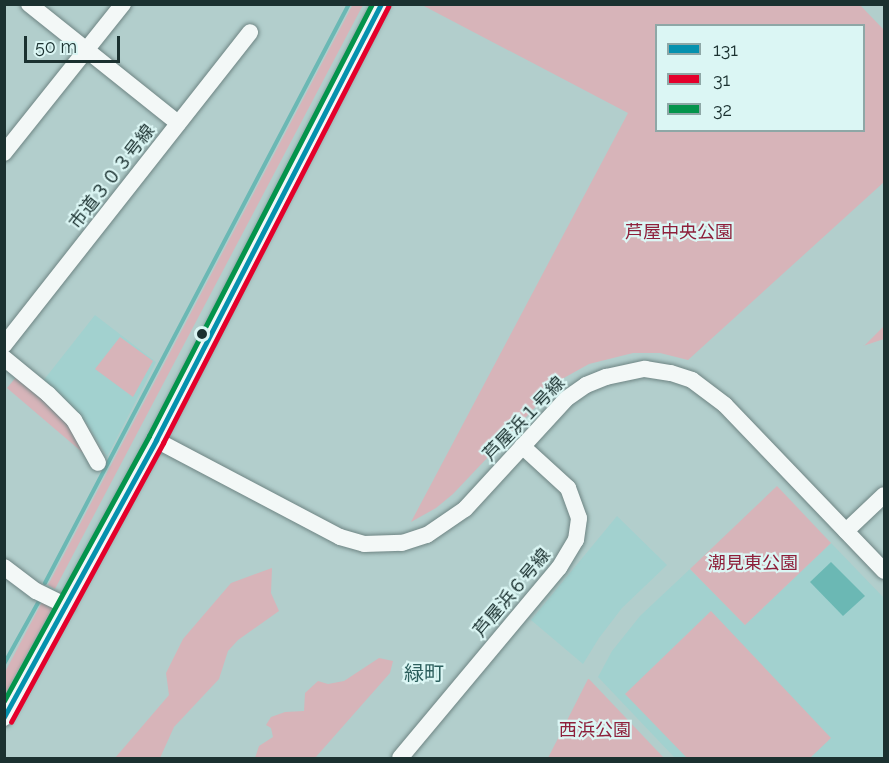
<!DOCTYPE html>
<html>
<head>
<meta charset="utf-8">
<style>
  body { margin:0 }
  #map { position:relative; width:889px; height:763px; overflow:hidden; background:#b2cecc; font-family:Raleway,"Noto Sans JP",sans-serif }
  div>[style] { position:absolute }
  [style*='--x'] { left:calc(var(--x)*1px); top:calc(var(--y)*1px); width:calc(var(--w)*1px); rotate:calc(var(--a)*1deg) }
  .built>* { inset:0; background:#a2d1cf }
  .green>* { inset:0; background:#d7b4b9 }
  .water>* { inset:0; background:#6bb8b4 }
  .stream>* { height:4px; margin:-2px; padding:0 2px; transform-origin:2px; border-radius:2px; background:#6bb8b4 }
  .roads { filter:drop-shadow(0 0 2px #6e8483) drop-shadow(0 0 2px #6e8483) }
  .minor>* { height:16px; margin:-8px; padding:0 8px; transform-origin:8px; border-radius:8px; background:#f3f8f7 }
  .bus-1>* { height:4.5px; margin:-2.25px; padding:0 2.25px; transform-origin:2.25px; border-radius:2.25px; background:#0591ae }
  .bus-2>* { height:4.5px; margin:-2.25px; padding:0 2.25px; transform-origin:2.25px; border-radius:2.25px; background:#e4002b }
  .bus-3>* { height:4.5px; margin:-2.25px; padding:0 2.25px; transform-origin:2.25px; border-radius:2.25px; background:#04944c }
  .dots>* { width:16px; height:16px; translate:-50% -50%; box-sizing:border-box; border:3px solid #dbf6f4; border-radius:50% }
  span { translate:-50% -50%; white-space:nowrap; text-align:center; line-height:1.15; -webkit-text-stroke:4.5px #dbf6f4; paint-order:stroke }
  .street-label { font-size:18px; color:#1b3130 }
  .park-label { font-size:18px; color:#8e203b }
  .neighbourhood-label { font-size:20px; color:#2c5f5d }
  .frame { position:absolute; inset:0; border:6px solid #1b3130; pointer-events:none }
  .legend { position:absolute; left:655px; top:24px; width:210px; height:108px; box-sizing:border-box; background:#dbf6f4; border:2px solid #8ea7a6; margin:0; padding:8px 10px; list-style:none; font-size:18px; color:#1b3130 }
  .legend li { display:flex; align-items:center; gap:12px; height:30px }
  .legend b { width:30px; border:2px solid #8ea7a6 }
  .scale { position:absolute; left:24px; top:36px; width:96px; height:27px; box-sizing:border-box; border:3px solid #1b3130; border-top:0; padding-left:8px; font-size:18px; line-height:21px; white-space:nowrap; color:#1b3130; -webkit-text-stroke:4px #dbf6f4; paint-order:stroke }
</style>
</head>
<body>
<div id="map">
  <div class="built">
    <i style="clip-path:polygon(95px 315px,156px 362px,107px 457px,86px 422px,43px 381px)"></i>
    <i style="clip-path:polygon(617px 516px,667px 565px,622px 608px,599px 638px,583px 664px,531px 620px)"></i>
    <i style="clip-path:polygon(831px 543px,884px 598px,884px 758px,675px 758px,598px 677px,612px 651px,640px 616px,690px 569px,745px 625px)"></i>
  </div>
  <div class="green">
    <i style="clip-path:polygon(353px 4px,363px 5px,55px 589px,48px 585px)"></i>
    <i style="clip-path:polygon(evenodd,422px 5px,860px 5px,884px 30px,884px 182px,688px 360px,660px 353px,633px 353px,589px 364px,562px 379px,453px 494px,436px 508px,411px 522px,628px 113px,422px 5px,656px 26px,864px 26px,864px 130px,656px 130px,656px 26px)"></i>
    <i style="clip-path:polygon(884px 326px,884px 339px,863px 346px,864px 346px)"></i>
    <i style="clip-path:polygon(120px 337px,153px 361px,133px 397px,95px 369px)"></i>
    <i style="clip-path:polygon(17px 376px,59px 411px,89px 458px,7px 388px)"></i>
    <i style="clip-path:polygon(777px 486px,831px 543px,745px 625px,690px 569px)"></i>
    <i style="clip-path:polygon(272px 568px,271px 593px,279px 611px,238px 640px,228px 651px,219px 679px,174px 727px,160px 758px,115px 758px,169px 695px,166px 673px,183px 639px,231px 583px)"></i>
    <i style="clip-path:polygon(42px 602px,52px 608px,5px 694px,5px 672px)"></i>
    <i style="clip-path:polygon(711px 611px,831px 738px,810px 758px,687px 758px,625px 694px)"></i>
    <i style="clip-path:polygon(379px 658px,393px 661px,390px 673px,315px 758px,255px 758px,259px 746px,273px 737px,271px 728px,266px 725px,271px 717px,285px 712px,304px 711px,305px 693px,318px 681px,328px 684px,344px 681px)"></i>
    <i style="clip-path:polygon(588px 679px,589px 679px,664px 758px,548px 758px)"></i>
  </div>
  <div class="water">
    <i style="clip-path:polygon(831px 562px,865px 596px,843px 616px,810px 582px)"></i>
  </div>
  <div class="stream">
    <i style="--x:45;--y:583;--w:654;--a:-62.3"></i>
    <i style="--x:4;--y:664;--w:72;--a:-60.9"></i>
  </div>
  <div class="roads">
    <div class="minor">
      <i style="--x:29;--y:4;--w:191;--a:38.6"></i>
      <i style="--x:4;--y:153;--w:191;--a:-51.4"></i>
      <i style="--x:4;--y:345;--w:398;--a:-51.8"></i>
      <i style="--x:4;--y:358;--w:57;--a:39.3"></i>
      <i style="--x:48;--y:394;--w:37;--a:45"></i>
      <i style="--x:74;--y:420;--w:49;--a:60.8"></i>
      <i style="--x:156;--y:440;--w:208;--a:27.8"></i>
      <i style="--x:340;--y:537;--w:25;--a:16"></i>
      <i style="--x:364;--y:544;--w:38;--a:-2"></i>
      <i style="--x:402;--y:543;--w:26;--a:-18"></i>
      <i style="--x:427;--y:535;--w:46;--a:-34.4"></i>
      <i style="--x:465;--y:509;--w:149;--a:-47.4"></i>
      <i style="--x:566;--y:399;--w:24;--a:-35"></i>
      <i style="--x:586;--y:385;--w:22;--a:-22"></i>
      <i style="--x:606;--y:377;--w:40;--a:-12"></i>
      <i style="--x:645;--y:369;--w:26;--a:9"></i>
      <i style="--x:671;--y:373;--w:22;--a:18"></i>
      <i style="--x:692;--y:380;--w:41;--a:37.1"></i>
      <i style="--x:725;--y:405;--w:230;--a:46.2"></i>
      <i style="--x:846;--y:531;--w:52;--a:-43.5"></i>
      <i style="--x:4;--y:567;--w:40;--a:37"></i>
      <i style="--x:36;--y:591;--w:34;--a:26"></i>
      <i style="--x:4;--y:718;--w:317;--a:-61.3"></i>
      <i style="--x:156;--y:440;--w:491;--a:-62.7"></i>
      <i style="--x:400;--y:758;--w:248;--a:-50.1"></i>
      <i style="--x:559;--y:568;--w:33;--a:-59"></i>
      <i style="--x:576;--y:540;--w:22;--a:-82"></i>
      <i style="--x:579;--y:518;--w:32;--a:-110"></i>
      <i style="--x:568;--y:488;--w:62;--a:-137.6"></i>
    </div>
  </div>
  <div class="bus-1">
    <i style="--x:4;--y:717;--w:316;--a:-61.2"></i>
    <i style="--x:156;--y:440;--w:491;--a:-62.7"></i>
  </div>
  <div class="bus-2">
    <i style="--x:11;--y:722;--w:318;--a:-61.4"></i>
    <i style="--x:163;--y:443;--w:491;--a:-62.7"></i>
  </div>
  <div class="bus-3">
    <i style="--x:4;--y:701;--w:302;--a:-61.3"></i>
    <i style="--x:149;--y:436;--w:486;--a:-62.7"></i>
  </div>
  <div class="dots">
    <i style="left:202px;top:334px;background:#1b3130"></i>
  </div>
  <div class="street-label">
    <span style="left:112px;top:177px;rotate:-52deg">市道３０３号線</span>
    <span style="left:524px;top:419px;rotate:-46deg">芦屋浜１号線</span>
    <span style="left:512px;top:593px;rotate:-50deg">芦屋浜６号線</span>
  </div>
  <div class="park-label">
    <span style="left:679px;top:232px">芦屋中央公園</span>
    <span style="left:753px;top:563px">潮見東公園</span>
    <span style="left:595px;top:730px">西浜公園</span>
  </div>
  <div class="neighbourhood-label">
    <span style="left:424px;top:673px">緑町</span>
  </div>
  <div class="frame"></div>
  <ul class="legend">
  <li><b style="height:8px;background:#0591ae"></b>131</li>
  <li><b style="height:8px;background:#e4002b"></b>31</li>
  <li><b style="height:8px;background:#04944c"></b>32</li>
  </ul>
  <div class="scale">50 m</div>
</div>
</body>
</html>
